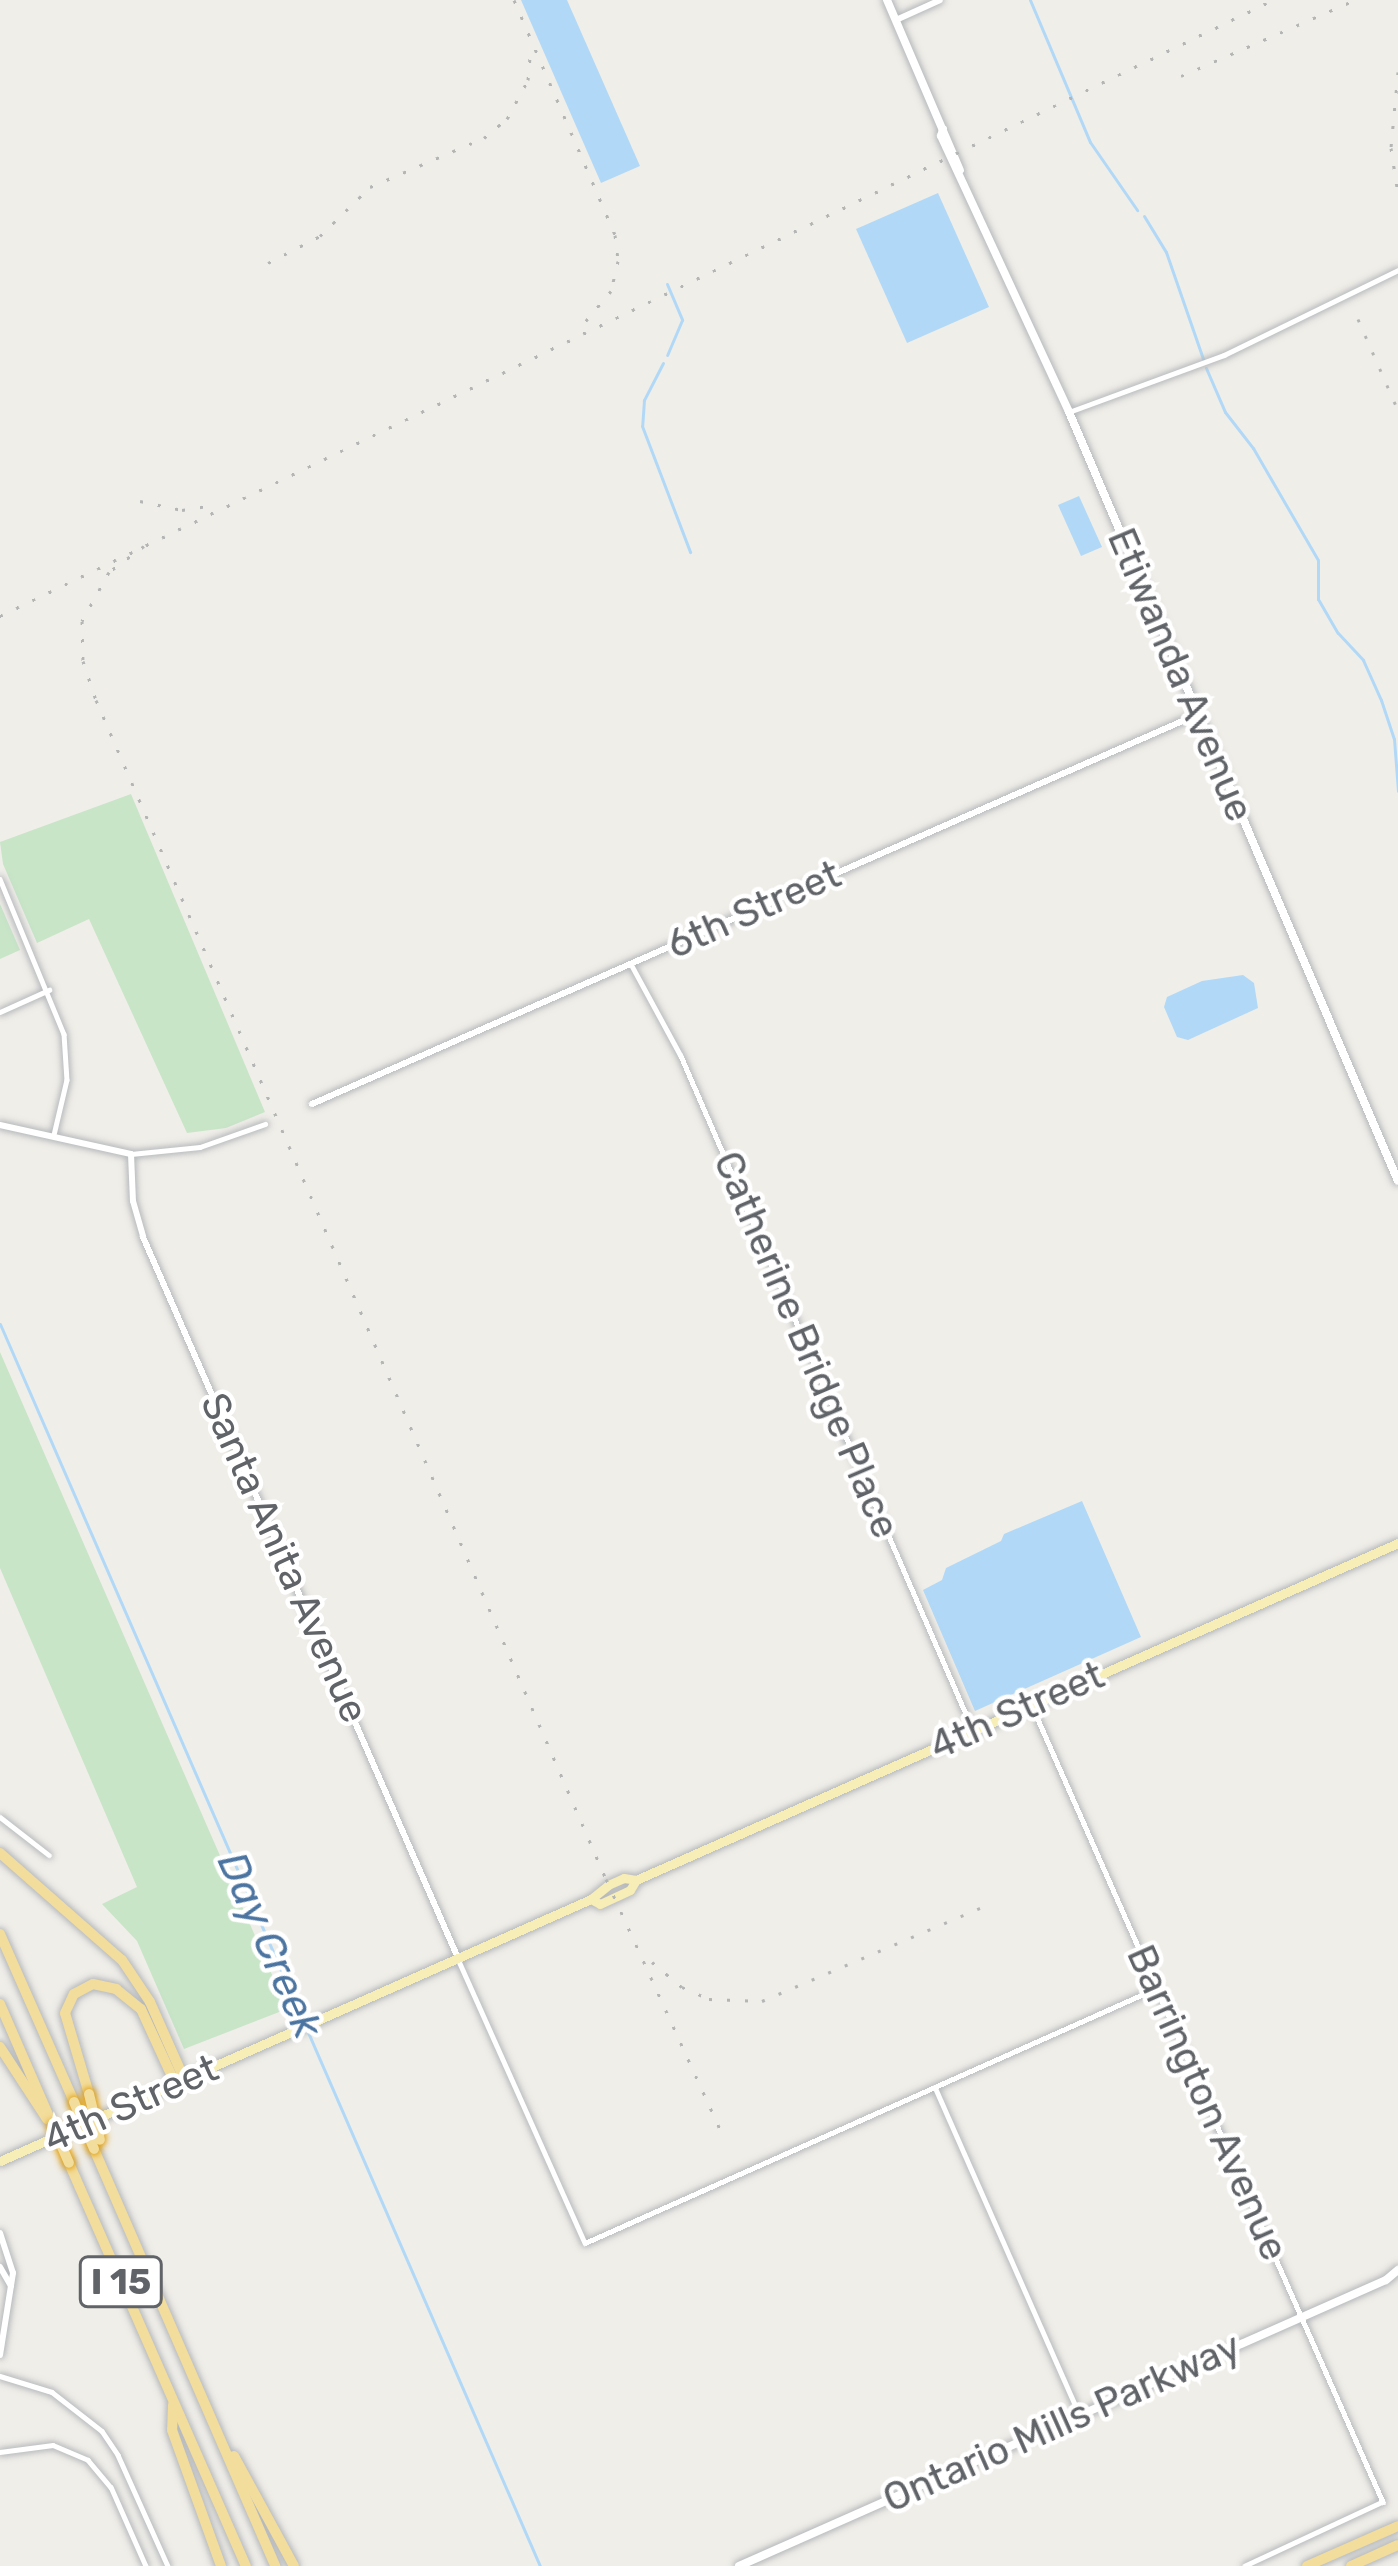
<!DOCTYPE html>
<html>
<head>
<meta charset="utf-8">
<style>
  body { margin:0 }
  #map { position:relative; width:1398px; height:2566px; overflow:hidden; background:#f0eee9; font-family:Rubik,sans-serif }
  div>[style] { position:absolute }
  [style*='--x'] { left:calc(var(--x)*1px); top:calc(var(--y)*1px); width:calc(var(--w)*1px); rotate:calc(var(--a)*1deg) }
  .green>* { inset:0; background:#c8e5c8 }
  .water>* { inset:0; background:#b1d9f7 }
  .stream>* { height:3px; margin:-1.5px; padding:0 1.5px; transform-origin:1.5px; border-radius:1.5px; background:#b1d9f7 }
  .roads { filter:drop-shadow(0 0 3px #b5b8bb) drop-shadow(0 0 3px #b5b8bb) }
  .minor>* { height:4.5px; margin:-2.25px; padding:0 2.25px; transform-origin:2.25px; border-radius:2.25px; background:#fff }
  .tertiary>* { height:6px; margin:-3px; padding:0 3px; transform-origin:3px; border-radius:3px; background:#fff }
  .secondary>* { height:8px; margin:-4px; padding:0 4px; transform-origin:4px; border-radius:4px; background:#fff }
  .primary>* { height:9px; margin:-4.5px; padding:0 4.5px; transform-origin:4.5px; border-radius:4.5px; background:#f7edb6 }
  .motorway>* { height:10px; margin:-5px; padding:0 5px; transform-origin:5px; border-radius:5px; background:#f3dd9c }
  .rail>* { height:3px; margin-top:-1.5px; transform-origin:0; background:repeating-linear-gradient(90deg,#b4b5b5 0 3px,transparent 0 18px) }
  .bridges { filter:drop-shadow(0 0 3px #e1a217) drop-shadow(0 0 3px #e1a217) }
  .motorway-bridge>* { height:10px; margin:-5px; padding:0 5px; transform-origin:5px; border-radius:5px; background:#f3dd9c }
  span { translate:-50% -50%; white-space:nowrap; text-align:center; line-height:1.15; -webkit-text-stroke:9px #fff; paint-order:stroke }
  .shield-label span { padding:3px 9px; background:#fff; border:3px solid; border-radius:9px; -webkit-text-stroke-width:0 }
  .shield-label { font-size:36px; color:#606367; font-weight:700 }
  .street-label { font-size:39px; color:#606367 }
  .water-label { font-size:42px; color:#4b74a0; font-style:italic }
</style>
</head>
<body>
<div id="map">
  <div class="green">
    <i style="clip-path:polygon(131px 794px,265px 1112px,226px 1128px,187px 1133px,89px 919px,37px 943px,3px 864px,0 842px)"></i>
    <i style="clip-path:polygon(0 904px,20px 950px,0 959px)"></i>
    <i style="clip-path:polygon(0 1352px,287px 2009px,184px 2049px,137px 1941px,102px 1904px,137px 1887px,0 1568px)"></i>
  </div>
  <div class="water">
    <i style="clip-path:polygon(521px 0,567px 0,640px 166px,601px 183px)"></i>
    <i style="clip-path:polygon(938px 193px,989px 307px,907px 343px,856px 229px)"></i>
    <i style="clip-path:polygon(1079px 496px,1102px 547px,1081px 556px,1058px 505px)"></i>
    <i style="clip-path:polygon(1243px 975px,1254px 983px,1258px 1008px,1188px 1040px,1177px 1037px,1164px 1007px,1167px 997px,1202px 981px)"></i>
    <i style="clip-path:polygon(1082px 1501px,1141px 1637px,975px 1711px,923px 1590px,942px 1580px,946px 1568px,1001px 1541px,1004px 1534px)"></i>
  </div>
  <div class="stream">
    <i style="--x:1030;--y:0;--w:154;--a:67.1"></i>
    <i style="--x:1090;--y:142;--w:83;--a:55.3"></i>
    <i style="--x:1144;--y:216;--w:42;--a:58.6"></i>
    <i style="--x:1166;--y:252;--w:113;--a:70.9"></i>
    <i style="--x:667;--y:284;--w:39;--a:67"></i>
    <i style="--x:682;--y:320;--w:38;--a:113"></i>
    <i style="--x:663;--y:363;--w:42;--a:117.2"></i>
    <i style="--x:644;--y:400;--w:26;--a:94"></i>
    <i style="--x:642;--y:426;--w:135;--a:69.1"></i>
    <i style="--x:1206;--y:368;--w:48;--a:66.6"></i>
    <i style="--x:1225;--y:412;--w:46;--a:52.1"></i>
    <i style="--x:1253;--y:448;--w:129;--a:59.9"></i>
    <i style="--x:1318;--y:560;--w:39;--a:90"></i>
    <i style="--x:1318;--y:599;--w:39;--a:60"></i>
    <i style="--x:1338;--y:633;--w:37;--a:47"></i>
    <i style="--x:1363;--y:660;--w:44;--a:65.8"></i>
    <i style="--x:1381;--y:700;--w:41;--a:71.6"></i>
    <i style="--x:1394;--y:739;--w:52;--a:85.6"></i>
    <i style="--x:0;--y:1324;--w:760;--a:66.5"></i>
    <i style="--x:307;--y:2030;--w:584;--a:66.51"></i>
  </div>
  <div class="roads">
    <div class="minor">
      <i style="--x:1069;--y:412;--w:165;--a:-20.2"></i>
      <i style="--x:1224;--y:355;--w:194;--a:-26"></i>
      <i style="--x:0;--y:879;--w:168;--a:67.6"></i>
      <i style="--x:64;--y:1034;--w:46;--a:86.3"></i>
      <i style="--x:67;--y:1080;--w:57;--a:103.3"></i>
      <i style="--x:631;--y:964;--w:105;--a:61.5"></i>
      <i style="--x:681;--y:1056;--w:735;--a:66.58"></i>
      <i style="--x:0;--y:1012;--w:54;--a:-24.2"></i>
      <i style="--x:131;--y:1154;--w:69;--a:-5.8"></i>
      <i style="--x:200;--y:1147;--w:69;--a:-19.5"></i>
      <i style="--x:1033;--y:1708;--w:868;--a:66.21"></i>
      <i style="--x:1383;--y:2502;--w:152;--a:155.1"></i>
      <i style="--x:0;--y:1817;--w:62;--a:37.8"></i>
      <i style="--x:458;--y:1959;--w:311;--a:65.9"></i>
      <i style="--x:585;--y:2243;--w:626;--a:-24.03"></i>
      <i style="--x:935;--y:2087;--w:359;--a:66.2"></i>
      <i style="--x:0;--y:2376;--w:54;--a:17.1"></i>
      <i style="--x:52;--y:2392;--w:63;--a:38"></i>
      <i style="--x:102;--y:2431;--w:29;--a:56"></i>
      <i style="--x:118;--y:2455;--w:122;--a:65.8"></i>
      <i style="--x:0;--y:2452;--w:53;--a:-7.5"></i>
      <i style="--x:53;--y:2445;--w:38;--a:23"></i>
      <i style="--x:88;--y:2460;--w:35;--a:50"></i>
      <i style="--x:111;--y:2487;--w:86;--a:66.1"></i>
    </div>
    <div class="tertiary">
      <i style="--x:896;--y:20;--w:48;--a:-24.4"></i>
      <i style="--x:312;--y:1104;--w:966;--a:-23.75"></i>
      <i style="--x:0;--y:1125;--w:134;--a:12.5"></i>
      <i style="--x:131;--y:1154;--w:47;--a:87.6"></i>
      <i style="--x:133;--y:1201;--w:37;--a:74"></i>
      <i style="--x:143;--y:1237;--w:787;--a:66.4"></i>
      <i style="--x:0;--y:2233;--w:42;--a:72"></i>
      <i style="--x:13;--y:2273;--w:83;--a:99"></i>
      <i style="--x:0;--y:2267;--w:22;--a:60"></i>
    </div>
    <div class="secondary">
      <i style="--x:887;--y:0;--w:185;--a:66.8"></i>
      <i style="--x:943;--y:129;--w:7;--a:106"></i>
      <i style="--x:941;--y:136;--w:304;--a:65.1"></i>
      <i style="--x:1069;--y:412;--w:836;--a:66.84"></i>
      <i style="--x:739;--y:2566;--w:707;--a:-23.85"></i>
      <i style="--x:1386;--y:2280;--w:16;--a:-40"></i>
    </div>
    <div class="primary">
      <i style="--x:591;--y:1899;--w:10;--a:29"></i>
      <i style="--x:600;--y:1904;--w:33;--a:-25"></i>
      <i style="--x:630;--y:1890;--w:12;--a:-59"></i>
      <i style="--x:636;--y:1880;--w:833;--a:-23.86"></i>
      <i style="--x:0;--y:2161;--w:646;--a:-23.91"></i>
      <i style="--x:591;--y:1899;--w:22;--a:-39"></i>
      <i style="--x:608;--y:1885;--w:17;--a:-24"></i>
      <i style="--x:624;--y:1878;--w:12;--a:9"></i>
    </div>
    <div class="motorway">
      <i style="--x:0;--y:1853;--w:162;--a:41.3"></i>
      <i style="--x:122;--y:1960;--w:50;--a:56.3"></i>
      <i style="--x:150;--y:2002;--w:86;--a:66.1"></i>
      <i style="--x:0;--y:1934;--w:184;--a:66.2"></i>
      <i style="--x:0;--y:2004;--w:133;--a:66.5"></i>
      <i style="--x:0;--y:2047;--w:86;--a:56.9"></i>
      <i style="--x:89;--y:2094;--w:84;--a:-106.5"></i>
      <i style="--x:65;--y:2013;--w:21;--a:-65"></i>
      <i style="--x:74;--y:1994;--w:21;--a:-28"></i>
      <i style="--x:93;--y:1984;--w:24;--a:12"></i>
      <i style="--x:116;--y:1989;--w:32;--a:39"></i>
      <i style="--x:141;--y:2009;--w:84;--a:65.3"></i>
      <i style="--x:94;--y:2149;--w:455;--a:66.5"></i>
      <i style="--x:69;--y:2163;--w:440;--a:66.3"></i>
      <i style="--x:173;--y:2405;--w:25;--a:92"></i>
      <i style="--x:172;--y:2430;--w:145;--a:70.2"></i>
      <i style="--x:234;--y:2456;--w:125;--a:61.4"></i>
      <i style="--x:1307;--y:2566;--w:99;--a:-23.7"></i>
      <i style="--x:1351;--y:2566;--w:51;--a:-24.1"></i>
    </div>
  </div>
  <div class="rail">
    <i style="--x:514;--y:0;--w:256;--a:66.7"></i>
    <i style="--x:615;--y:235;--w:26;--a:83"></i>
    <i style="--x:618;--y:261;--w:31;--a:103"></i>
    <i style="--x:611;--y:291;--w:50;--a:130.1"></i>
    <i style="--x:1398;--y:72;--w:76;--a:95.3"></i>
    <i style="--x:1391;--y:148;--w:47;--a:81.3"></i>
    <i style="--x:1181;--y:76;--w:190;--a:-23.6"></i>
    <i style="--x:268;--y:263;--w:59;--a:-27.4"></i>
    <i style="--x:320;--y:236;--w:70;--a:-44.4"></i>
    <i style="--x:370;--y:187;--w:124;--a:-23.3"></i>
    <i style="--x:484;--y:138;--w:30;--a:-40"></i>
    <i style="--x:507;--y:119;--w:44;--a:-61.7"></i>
    <i style="--x:528;--y:80;--w:32;--a:-85"></i>
    <i style="--x:1358;--y:319;--w:99;--a:66.3"></i>
    <i style="--x:140;--y:501;--w:43;--a:12.1"></i>
    <i style="--x:182;--y:510;--w:26;--a:-9"></i>
    <i style="--x:144;--y:546;--w:44;--a:143.4"></i>
    <i style="--x:109;--y:572;--w:56;--a:118.9"></i>
    <i style="--x:82;--y:621;--w:40;--a:88.6"></i>
    <i style="--x:83;--y:661;--w:41;--a:71.6"></i>
    <i style="--x:96;--y:700;--w:1285;--a:66.61"></i>
    <i style="--x:606;--y:1879;--w:279;--a:65.5"></i>
    <i style="--x:0;--y:616;--w:1414;--a:-25.82"></i>
    <i style="--x:652;--y:1962;--w:39;--a:40"></i>
    <i style="--x:682;--y:1987;--w:30;--a:24"></i>
    <i style="--x:709;--y:1999;--w:53;--a:2.2"></i>
    <i style="--x:762;--y:2001;--w:250;--a:-23.1"></i>
  </div>
  <div class="bridges">
    <div class="motorway-bridge">
      <i style="--x:89;--y:2094;--w:47;--a:76.6"></i>
      <i style="--x:74;--y:2102;--w:51;--a:66.9"></i>
      <i style="--x:53;--y:2126;--w:40;--a:66.6"></i>
    </div>
  </div>
  <div class="shield-label">
    <span style="left:121px;top:2282px">I 15</span>
  </div>
  <div class="street-label">
    <span style="left:1180px;top:675px;rotate:67deg">Etiwanda Avenue</span>
    <span style="left:754px;top:910px;rotate:-24deg">6th Street</span>
    <span style="left:806px;top:1345px;rotate:67deg">Catherine Bridge Place</span>
    <span style="left:284px;top:1558px;rotate:66deg">Santa Anita Avenue</span>
    <span style="left:1017px;top:1711px;rotate:-24deg">4th Street</span>
    <span style="left:1207px;top:2103px;rotate:66deg">Barrington Avenue</span>
    <span style="left:131px;top:2104px;rotate:-24deg">4th Street</span>
    <span style="left:1062px;top:2423px;rotate:-24deg">Ontario Mills Parkway</span>
  </div>
  <div class="water-label">
    <span style="left:270px;top:1945px;rotate:66deg">Day Creek</span>
  </div>
</div>
</body>
</html>
